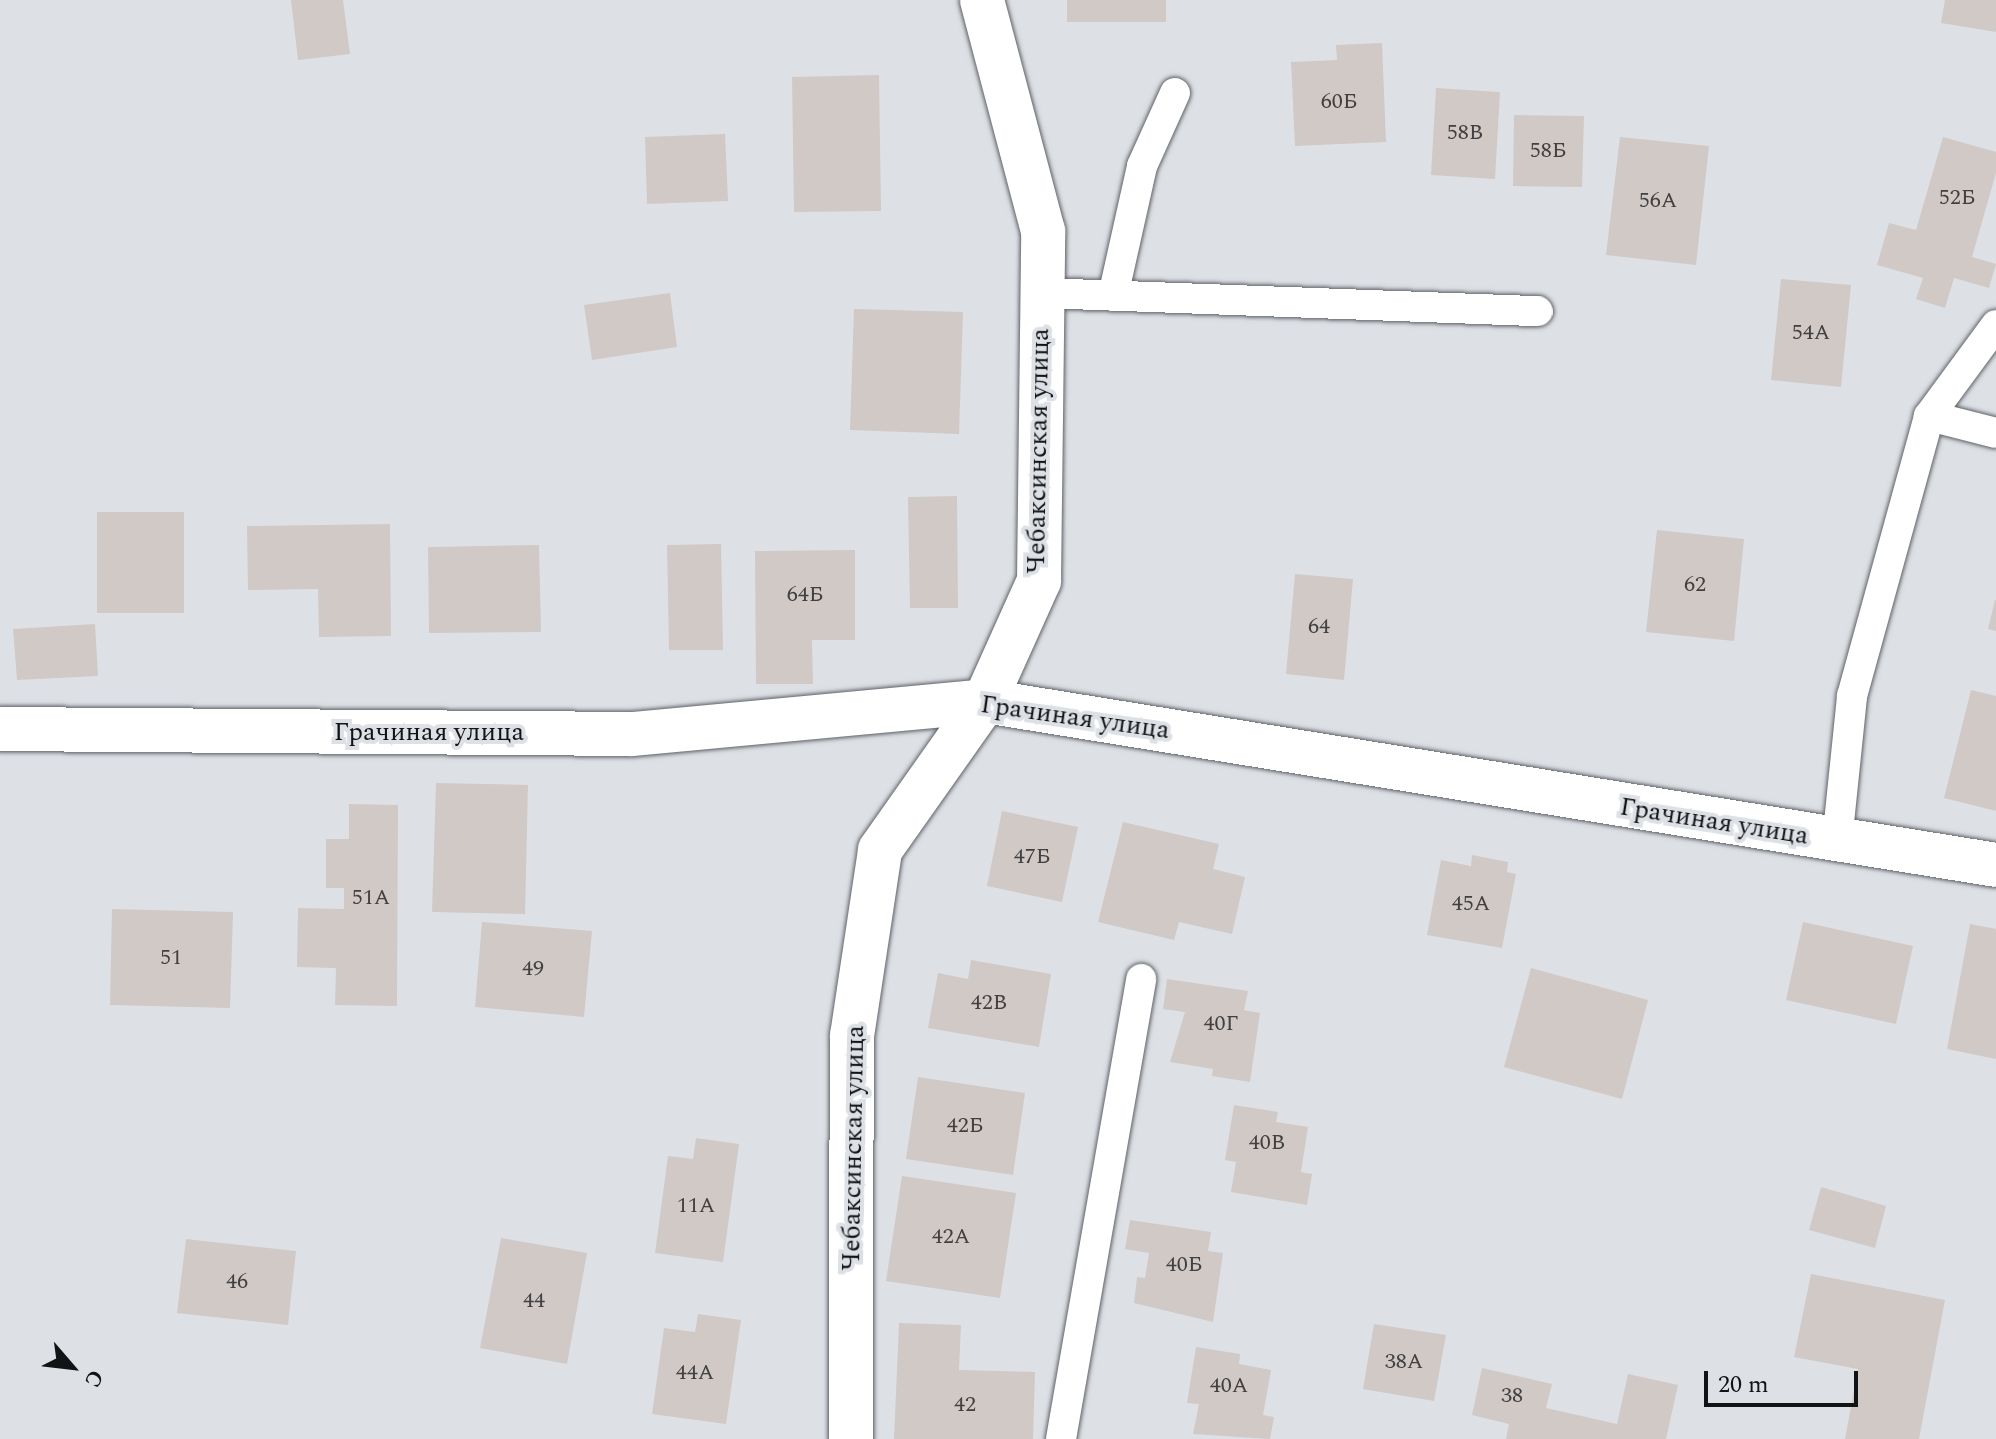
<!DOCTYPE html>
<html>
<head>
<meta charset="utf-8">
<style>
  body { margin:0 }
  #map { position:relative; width:1996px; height:1439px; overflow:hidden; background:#dde1e6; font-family:Spectral,serif }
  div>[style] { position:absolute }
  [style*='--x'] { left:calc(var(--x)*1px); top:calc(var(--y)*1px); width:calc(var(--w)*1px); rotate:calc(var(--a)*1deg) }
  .building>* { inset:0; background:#d0c9c6 }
  .roads { filter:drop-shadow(0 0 2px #5f6267) drop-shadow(0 0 2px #5f6267) }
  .lane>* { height:30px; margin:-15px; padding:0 15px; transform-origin:15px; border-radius:15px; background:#fff }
  .street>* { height:44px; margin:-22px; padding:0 22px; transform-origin:22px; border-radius:22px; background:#fff }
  span { translate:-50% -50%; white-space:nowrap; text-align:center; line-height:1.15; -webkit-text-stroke:8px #dde1e6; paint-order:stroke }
  .number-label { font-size:22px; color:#424041 }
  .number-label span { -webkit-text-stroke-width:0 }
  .street-label { font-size:26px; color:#121315 }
  .north { position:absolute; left:32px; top:1327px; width:80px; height:80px; -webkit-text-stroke:6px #dde1e6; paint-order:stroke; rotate:118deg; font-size:22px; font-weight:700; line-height:32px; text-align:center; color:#121315 }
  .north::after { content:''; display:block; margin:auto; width:28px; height:36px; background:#121315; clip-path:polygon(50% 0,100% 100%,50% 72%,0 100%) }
  .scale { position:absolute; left:1704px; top:1371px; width:154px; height:36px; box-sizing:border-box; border:4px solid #121315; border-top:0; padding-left:10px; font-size:24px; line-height:28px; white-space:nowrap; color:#121315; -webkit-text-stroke:6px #dde1e6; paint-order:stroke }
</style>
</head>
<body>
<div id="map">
  <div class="building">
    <i style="clip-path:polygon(291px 0,343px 0,350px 54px,298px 60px)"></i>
    <i style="clip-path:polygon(1067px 0,1166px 0,1166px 22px,1067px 22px)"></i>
    <i style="clip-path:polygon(1945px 0,1996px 0,1996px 32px,1941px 23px)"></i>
    <i style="clip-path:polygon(1382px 43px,1386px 142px,1295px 146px,1291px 62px,1337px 60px,1336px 45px)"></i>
    <i style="clip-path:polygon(879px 75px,881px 211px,794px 212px,792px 77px)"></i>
    <i style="clip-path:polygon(1436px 88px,1500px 92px,1495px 179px,1431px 175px)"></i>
    <i style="clip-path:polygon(1514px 115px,1584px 116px,1582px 187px,1513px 186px)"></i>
    <i style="clip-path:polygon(725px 134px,728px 201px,647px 204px,645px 137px)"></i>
    <i style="clip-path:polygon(1620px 137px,1709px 146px,1696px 265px,1606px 255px)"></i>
    <i style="clip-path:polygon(1943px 137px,1996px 152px,1996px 173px,1972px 257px,1996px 264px,1989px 288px,1954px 278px,1945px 308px,1916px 299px,1923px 278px,1877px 265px,1889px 223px,1916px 230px)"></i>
    <i style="clip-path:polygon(1781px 279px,1851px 285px,1841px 387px,1771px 380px)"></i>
    <i style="clip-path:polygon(670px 293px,677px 347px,592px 360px,584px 305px)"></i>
    <i style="clip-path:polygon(854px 309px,963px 312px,959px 434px,850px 430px)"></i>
    <i style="clip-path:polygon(957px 496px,958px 608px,910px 608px,908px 497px)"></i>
    <i style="clip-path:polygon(97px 512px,184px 512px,184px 613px,97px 613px)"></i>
    <i style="clip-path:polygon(390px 524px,391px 636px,319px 637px,318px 589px,248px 590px,247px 526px)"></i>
    <i style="clip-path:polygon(1657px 530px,1744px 539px,1734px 641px,1646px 632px)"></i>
    <i style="clip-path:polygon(721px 544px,723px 650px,669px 650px,667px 545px)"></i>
    <i style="clip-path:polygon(539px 545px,541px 632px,429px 633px,428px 547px)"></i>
    <i style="clip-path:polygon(855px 550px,855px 640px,812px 640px,813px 684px,756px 684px,755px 551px)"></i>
    <i style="clip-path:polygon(1295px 574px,1353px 579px,1344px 680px,1286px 674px)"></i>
    <i style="clip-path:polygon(1995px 600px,1996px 600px,1996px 631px,1988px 629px)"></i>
    <i style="clip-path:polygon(95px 624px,98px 676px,17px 680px,13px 629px)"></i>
    <i style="clip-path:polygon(1971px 690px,1996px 696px,1996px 811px,1944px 798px)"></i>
    <i style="clip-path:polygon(436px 783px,528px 785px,525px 914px,432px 912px)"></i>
    <i style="clip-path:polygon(349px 804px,398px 805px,397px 1006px,335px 1005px,336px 968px,297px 967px,298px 908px,344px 909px,344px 888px,326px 888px,326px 839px,349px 839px)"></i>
    <i style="clip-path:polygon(1002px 811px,1078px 827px,1062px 902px,987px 886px)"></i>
    <i style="clip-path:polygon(1123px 822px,1219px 844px,1213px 869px,1245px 877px,1232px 934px,1179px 922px,1174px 940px,1098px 922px)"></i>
    <i style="clip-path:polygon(1472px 855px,1508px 862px,1507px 872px,1516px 874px,1502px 948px,1427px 935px,1441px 860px,1471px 866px)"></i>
    <i style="clip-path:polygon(112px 909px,233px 912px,230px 1008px,110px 1005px)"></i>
    <i style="clip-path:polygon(482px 922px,592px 931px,584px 1017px,475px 1007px)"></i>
    <i style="clip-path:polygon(1803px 922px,1913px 946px,1896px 1024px,1786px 1000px)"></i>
    <i style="clip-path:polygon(1970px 924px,1996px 929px,1996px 1059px,1947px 1049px)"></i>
    <i style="clip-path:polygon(971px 960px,1051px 974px,1039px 1047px,928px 1028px,938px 973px,968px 979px)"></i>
    <i style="clip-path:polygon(1531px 968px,1648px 1000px,1622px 1099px,1504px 1067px)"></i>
    <i style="clip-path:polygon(1167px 979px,1248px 991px,1244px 1010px,1260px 1013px,1250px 1082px,1212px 1076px,1213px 1069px,1170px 1062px,1185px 1012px,1163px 1009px)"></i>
    <i style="clip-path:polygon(918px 1077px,1025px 1093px,1013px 1175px,906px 1159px)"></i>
    <i style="clip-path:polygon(1234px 1105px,1278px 1112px,1276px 1122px,1308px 1127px,1301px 1172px,1312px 1174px,1307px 1205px,1231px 1192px,1236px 1162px,1225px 1160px)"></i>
    <i style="clip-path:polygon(696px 1138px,739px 1144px,723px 1262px,655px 1253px,668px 1156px,693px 1159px)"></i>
    <i style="clip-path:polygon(902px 1176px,1016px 1193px,1000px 1298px,886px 1281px)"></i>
    <i style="clip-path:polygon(1821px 1187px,1886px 1206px,1875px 1248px,1809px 1230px)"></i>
    <i style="clip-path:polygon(1130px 1220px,1211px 1232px,1208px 1251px,1223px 1253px,1213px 1322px,1134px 1303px,1137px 1277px,1145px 1278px,1149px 1253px,1125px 1249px)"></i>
    <i style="clip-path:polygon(501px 1238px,587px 1253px,567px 1364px,480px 1348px)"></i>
    <i style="clip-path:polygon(186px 1239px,296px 1251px,288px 1325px,177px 1313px)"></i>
    <i style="clip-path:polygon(1811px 1274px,1945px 1300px,1919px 1439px,1845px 1439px,1858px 1369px,1794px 1357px)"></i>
    <i style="clip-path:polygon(698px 1314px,741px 1320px,726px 1424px,652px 1414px,664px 1328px,695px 1332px)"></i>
    <i style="clip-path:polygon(899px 1323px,961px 1325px,959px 1370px,1035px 1372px,1033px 1439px,894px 1439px)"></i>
    <i style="clip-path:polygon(1374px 1324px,1446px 1335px,1434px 1401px,1363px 1389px)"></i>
    <i style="clip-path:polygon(1196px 1347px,1240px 1354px,1239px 1364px,1271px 1370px,1263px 1415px,1274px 1417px,1270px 1439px,1193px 1434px,1199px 1404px,1187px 1403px)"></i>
    <i style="clip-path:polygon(1482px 1368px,1552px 1384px,1546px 1408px,1617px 1424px,1628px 1374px,1678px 1385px,1666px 1439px,1506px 1439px,1509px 1424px,1472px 1415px)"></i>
  </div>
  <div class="roads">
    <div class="lane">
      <i style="--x:1042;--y:293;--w:496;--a:2.1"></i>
      <i style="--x:1113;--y:296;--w:133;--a:-77.4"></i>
      <i style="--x:1142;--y:166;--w:80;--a:-65.7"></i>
      <i style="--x:1929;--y:416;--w:69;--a:14.2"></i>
      <i style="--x:1837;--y:842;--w:147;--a:-84.1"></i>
      <i style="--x:1852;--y:696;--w:290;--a:-74.6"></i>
      <i style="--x:1929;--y:416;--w:113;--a:-53.6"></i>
      <i style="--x:1061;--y:1439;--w:467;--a:-80.1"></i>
    </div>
    <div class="street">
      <i style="--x:0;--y:729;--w:632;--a:0.45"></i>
      <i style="--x:632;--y:734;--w:355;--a:-5.3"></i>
      <i style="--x:985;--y:701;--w:1024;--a:9.21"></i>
      <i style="--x:851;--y:1439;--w:403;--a:-89.9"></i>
      <i style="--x:852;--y:1036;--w:188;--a:-81.4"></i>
      <i style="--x:880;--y:850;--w:182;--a:-54.8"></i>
      <i style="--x:985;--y:701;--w:132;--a:-65.8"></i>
      <i style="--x:1039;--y:581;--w:350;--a:-89.3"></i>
      <i style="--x:1043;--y:231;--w:239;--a:-104.8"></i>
    </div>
  </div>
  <div class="number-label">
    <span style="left:1339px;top:102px">60Б</span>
    <span style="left:1465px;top:133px">58В</span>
    <span style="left:1548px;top:151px">58Б</span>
    <span style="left:1957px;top:198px">52Б</span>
    <span style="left:1658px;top:201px">56А</span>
    <span style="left:1811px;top:333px">54А</span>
    <span style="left:1695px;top:585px">62</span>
    <span style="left:805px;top:595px">64Б</span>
    <span style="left:1319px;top:627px">64</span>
    <span style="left:1032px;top:857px">47Б</span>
    <span style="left:371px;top:898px">51А</span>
    <span style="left:1471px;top:904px">45А</span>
    <span style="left:171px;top:958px">51</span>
    <span style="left:533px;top:969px">49</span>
    <span style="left:989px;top:1003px">42В</span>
    <span style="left:1221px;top:1024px">40Г</span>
    <span style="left:965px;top:1126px">42Б</span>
    <span style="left:1267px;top:1143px">40В</span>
    <span style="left:696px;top:1206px">11А</span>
    <span style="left:951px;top:1237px">42А</span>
    <span style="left:1184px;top:1265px">40Б</span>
    <span style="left:237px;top:1282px">46</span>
    <span style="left:534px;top:1301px">44</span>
    <span style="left:1404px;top:1362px">38А</span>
    <span style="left:695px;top:1373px">44А</span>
    <span style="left:1229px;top:1386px">40А</span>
    <span style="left:1512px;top:1396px">38</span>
    <span style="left:965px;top:1405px">42</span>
  </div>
  <div class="street-label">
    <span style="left:1039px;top:451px;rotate:-89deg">Чебаксинская улица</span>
    <span style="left:1075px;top:718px;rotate:8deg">Грачиная улица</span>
    <span style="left:429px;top:733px">Грачиная улица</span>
    <span style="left:1714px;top:822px;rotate:9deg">Грачиная улица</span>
    <span style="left:854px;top:1148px;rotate:-89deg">Чебаксинская улица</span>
  </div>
  <div class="north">С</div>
  <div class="scale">20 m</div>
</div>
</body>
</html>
